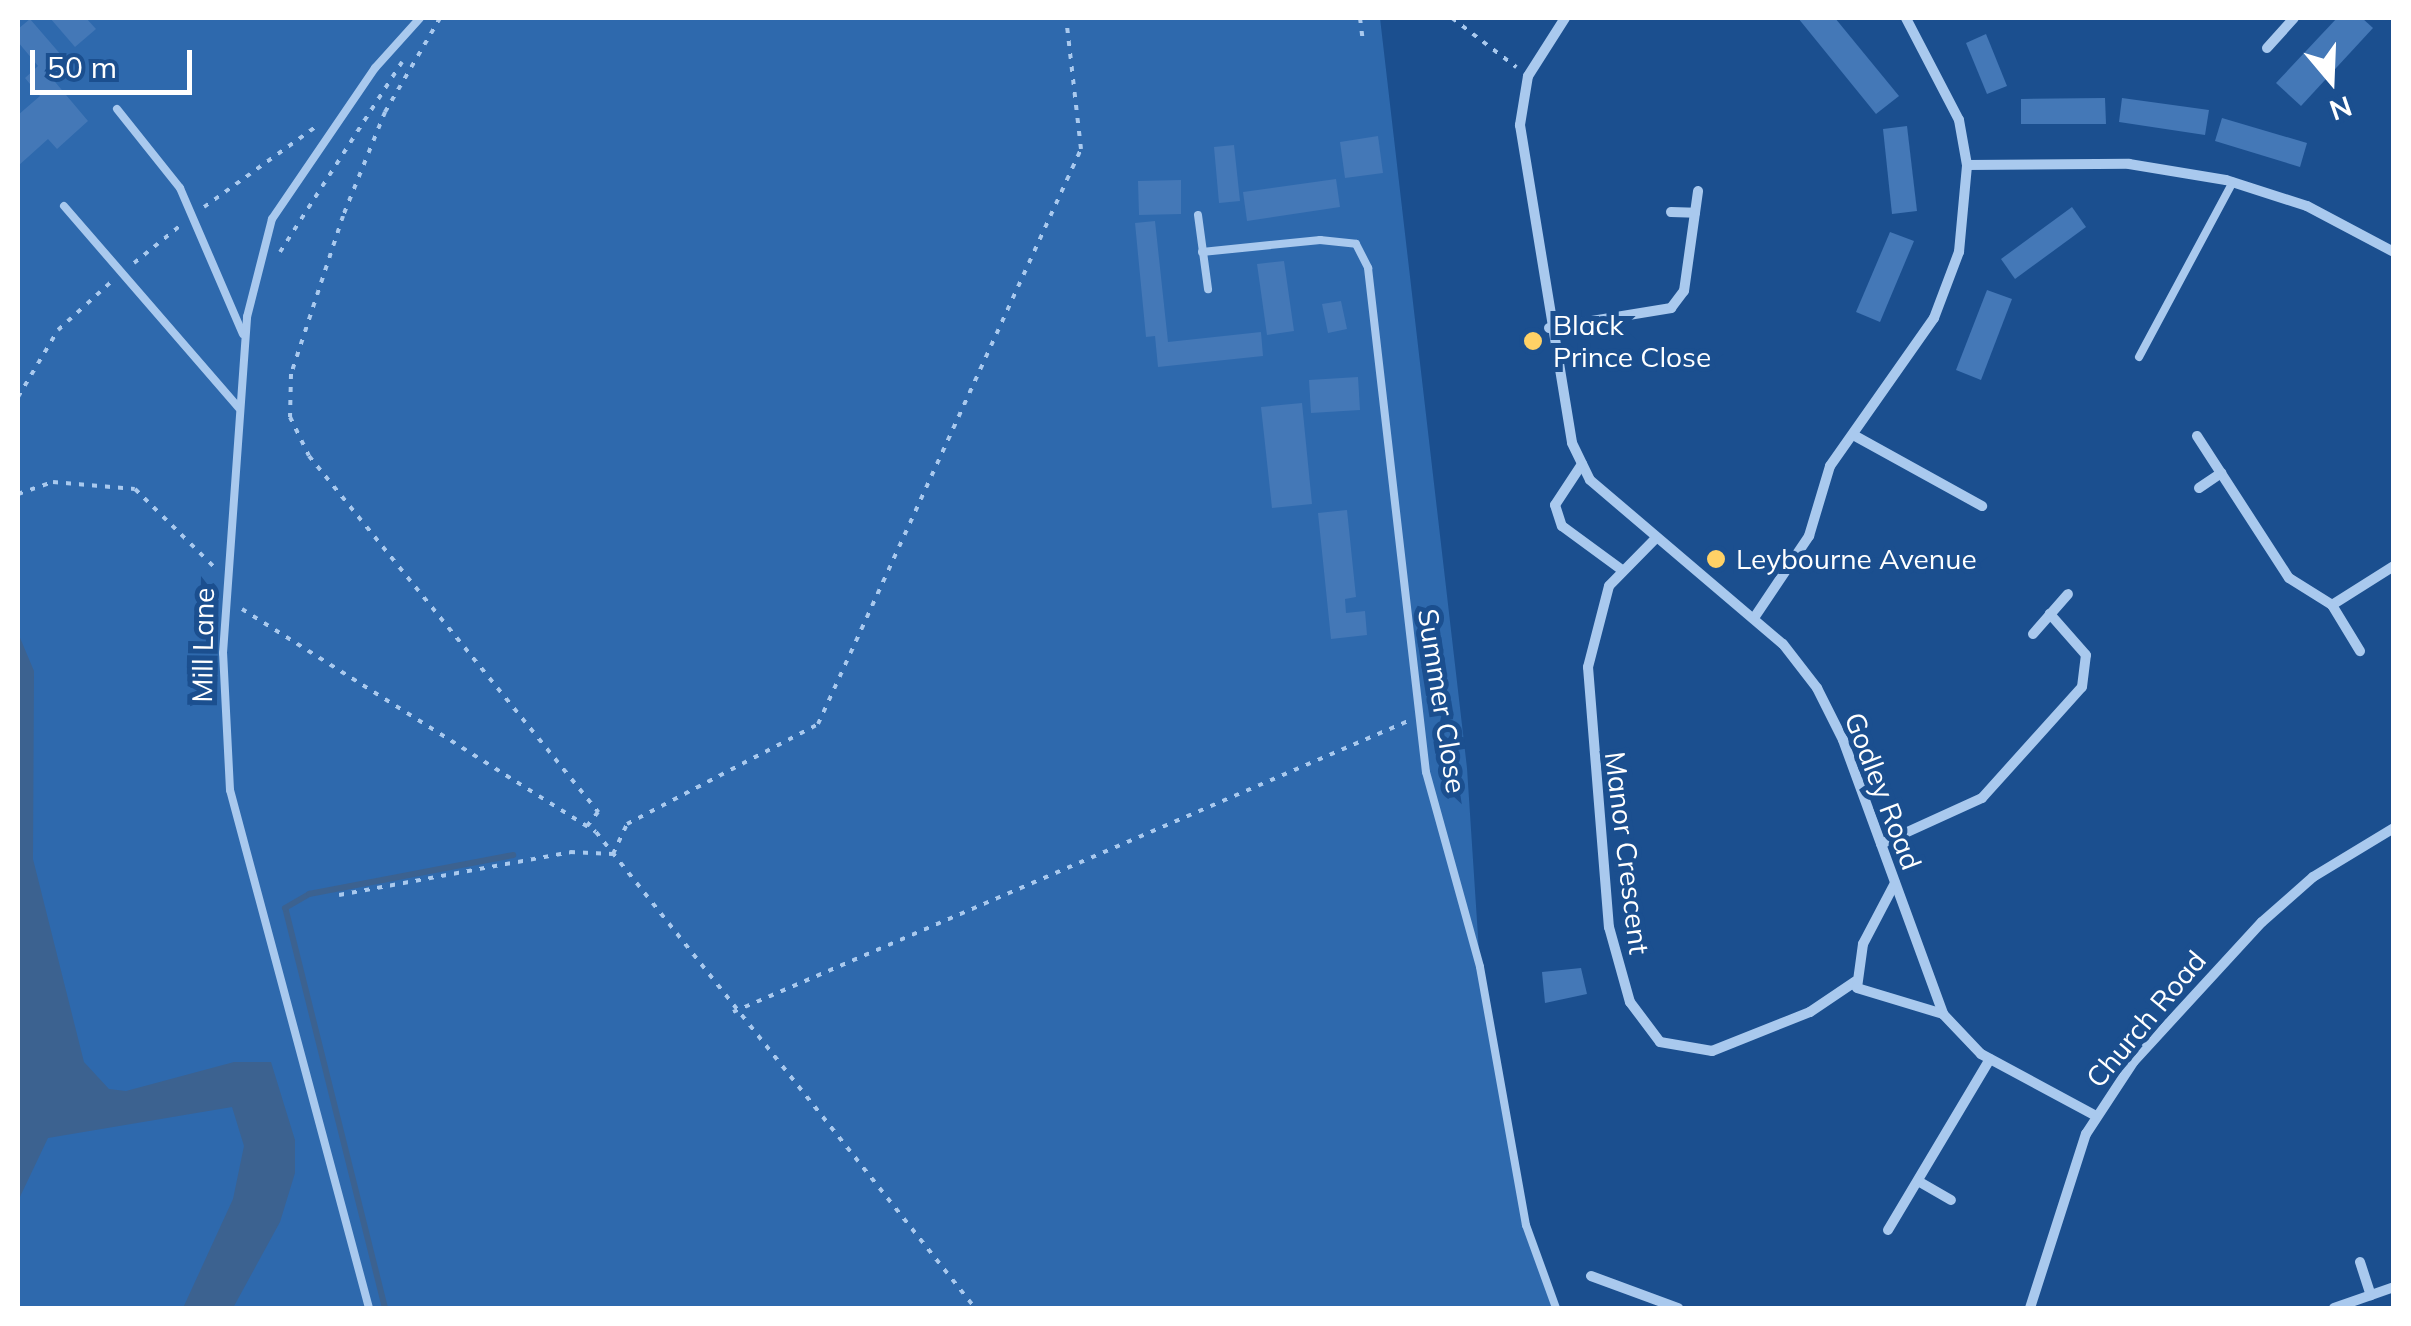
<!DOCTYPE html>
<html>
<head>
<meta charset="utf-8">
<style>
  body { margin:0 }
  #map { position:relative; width:2411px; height:1326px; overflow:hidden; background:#1b4f8f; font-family:Mulish,sans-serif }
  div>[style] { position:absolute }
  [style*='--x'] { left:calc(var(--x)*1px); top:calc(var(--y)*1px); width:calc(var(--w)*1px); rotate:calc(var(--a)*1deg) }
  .green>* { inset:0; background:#2e69ad }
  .water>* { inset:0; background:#3c6290 }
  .stream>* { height:6px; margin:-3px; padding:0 3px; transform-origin:3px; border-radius:3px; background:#3c6290 }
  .building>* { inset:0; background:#4478b7 }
  .path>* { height:4px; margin-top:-2px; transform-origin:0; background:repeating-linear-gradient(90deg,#a9c9ee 0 5px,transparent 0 13px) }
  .lane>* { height:8px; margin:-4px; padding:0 4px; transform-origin:4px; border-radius:4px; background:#a9c9ee }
  .street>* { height:10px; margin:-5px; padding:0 5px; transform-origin:5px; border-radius:5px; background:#a9c9ee }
  .dots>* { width:28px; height:28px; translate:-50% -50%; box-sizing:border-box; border:5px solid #1b4f8f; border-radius:50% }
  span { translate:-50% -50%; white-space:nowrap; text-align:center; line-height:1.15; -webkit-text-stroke:10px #1b4f8f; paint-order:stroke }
  .poi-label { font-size:28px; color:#fff }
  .left { translate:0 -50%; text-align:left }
  .street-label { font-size:28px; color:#fff }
  .frame { position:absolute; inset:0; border:20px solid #fff; pointer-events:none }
  .north { position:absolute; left:2281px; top:30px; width:100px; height:100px; -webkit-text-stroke:8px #1b4f8f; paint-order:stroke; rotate:161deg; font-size:28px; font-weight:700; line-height:40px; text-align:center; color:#fff }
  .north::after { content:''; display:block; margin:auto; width:35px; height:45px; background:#fff; clip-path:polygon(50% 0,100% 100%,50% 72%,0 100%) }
  .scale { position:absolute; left:30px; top:50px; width:162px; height:45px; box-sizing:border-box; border:5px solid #fff; border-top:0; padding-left:12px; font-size:30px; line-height:35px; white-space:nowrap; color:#fff; -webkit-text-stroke:8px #1b4f8f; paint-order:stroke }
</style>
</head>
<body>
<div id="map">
  <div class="green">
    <i style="clip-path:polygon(18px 18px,1380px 18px,1467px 768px,1480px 967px,1526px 1225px,1556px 1308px,18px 1308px)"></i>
  </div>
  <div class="water">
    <i style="clip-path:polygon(18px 633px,34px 671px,33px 859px,84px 1062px,109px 1089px,126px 1091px,234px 1062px,271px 1062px,295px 1140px,295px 1173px,280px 1222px,233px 1308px,183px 1308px,233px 1199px,244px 1146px,232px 1107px,48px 1138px,18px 1201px)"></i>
  </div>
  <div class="stream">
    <i style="--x:385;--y:1308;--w:412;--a:-104"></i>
    <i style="--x:285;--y:908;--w:28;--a:-30"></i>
    <i style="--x:309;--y:894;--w:208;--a:-10.8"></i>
  </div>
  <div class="building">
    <i style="clip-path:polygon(50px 18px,86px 18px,96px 29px,75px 47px)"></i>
    <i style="clip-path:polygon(1798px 18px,1835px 18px,1899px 96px,1876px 114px)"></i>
    <i style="clip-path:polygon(2337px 18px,2362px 18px,2373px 28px,2301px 106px,2276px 83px)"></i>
    <i style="clip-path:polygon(30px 19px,62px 56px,45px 70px,88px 121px,57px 149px,48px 139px,18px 166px,18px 115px,40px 96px,25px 78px,38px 66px,18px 42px,18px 29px)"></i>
    <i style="clip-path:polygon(1986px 34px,2007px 86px,1987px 94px,1966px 43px)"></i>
    <i style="clip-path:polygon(2105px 98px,2106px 124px,2021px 124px,2021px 99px)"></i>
    <i style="clip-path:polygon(2122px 98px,2209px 110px,2205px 135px,2119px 122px)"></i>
    <i style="clip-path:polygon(2222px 118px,2307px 143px,2300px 167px,2215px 141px)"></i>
    <i style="clip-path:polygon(1907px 126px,1917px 211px,1892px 214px,1883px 129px)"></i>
    <i style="clip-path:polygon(1378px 136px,1383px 173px,1345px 178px,1340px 142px)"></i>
    <i style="clip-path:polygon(1234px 145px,1240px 201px,1219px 203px,1214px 147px)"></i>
    <i style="clip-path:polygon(1336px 179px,1340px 207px,1247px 221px,1243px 192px)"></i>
    <i style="clip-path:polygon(1181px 180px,1181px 214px,1139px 215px,1138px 181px)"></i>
    <i style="clip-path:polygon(2072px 207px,2086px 227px,2015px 279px,2001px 259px)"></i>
    <i style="clip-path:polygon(1155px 221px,1168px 342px,1261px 332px,1263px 356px,1158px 367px,1155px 336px,1146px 337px,1135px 223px)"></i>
    <i style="clip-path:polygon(1890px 232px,1914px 241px,1880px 322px,1856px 312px)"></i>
    <i style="clip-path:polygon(1284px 261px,1294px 331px,1267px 335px,1257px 264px)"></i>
    <i style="clip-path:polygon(1987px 290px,2012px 299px,1981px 380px,1956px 370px)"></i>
    <i style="clip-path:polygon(1341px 301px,1347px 329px,1328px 333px,1322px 304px)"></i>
    <i style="clip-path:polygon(1358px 377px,1360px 410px,1311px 413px,1309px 380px)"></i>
    <i style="clip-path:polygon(1302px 403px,1312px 504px,1272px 508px,1261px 407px)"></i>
    <i style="clip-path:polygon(1347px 510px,1356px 597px,1345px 599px,1346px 613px,1365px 611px,1367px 635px,1331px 639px,1318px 513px)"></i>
    <i style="clip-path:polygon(1581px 968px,1587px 994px,1545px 1003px,1542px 972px)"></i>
  </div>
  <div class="path">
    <i style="--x:440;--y:18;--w:109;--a:120.3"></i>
    <i style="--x:385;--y:112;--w:112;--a:112"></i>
    <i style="--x:343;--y:216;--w:166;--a:108.2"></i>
    <i style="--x:291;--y:374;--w:43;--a:91.3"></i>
    <i style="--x:290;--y:417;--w:43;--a:64"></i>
    <i style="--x:309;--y:456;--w:459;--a:50.9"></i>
    <i style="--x:598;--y:812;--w:18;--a:128"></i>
    <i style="--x:1360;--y:18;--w:24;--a:83"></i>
    <i style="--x:1452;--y:18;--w:81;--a:37.4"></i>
    <i style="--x:204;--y:207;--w:140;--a:-35.7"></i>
    <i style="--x:280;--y:252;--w:226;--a:-57.3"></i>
    <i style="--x:134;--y:263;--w:60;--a:-39"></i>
    <i style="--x:18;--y:397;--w:78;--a:-59.2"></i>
    <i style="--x:58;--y:330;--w:72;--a:-42.2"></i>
    <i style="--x:18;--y:494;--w:37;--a:-19"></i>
    <i style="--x:53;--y:482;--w:82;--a:4.9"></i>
    <i style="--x:135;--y:489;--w:111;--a:44.6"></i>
    <i style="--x:242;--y:609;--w:418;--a:32.2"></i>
    <i style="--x:596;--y:832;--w:608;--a:51.47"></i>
    <i style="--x:613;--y:854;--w:33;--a:-65"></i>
    <i style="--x:627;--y:824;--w:216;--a:-27.6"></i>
    <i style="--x:818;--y:724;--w:632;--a:-65.42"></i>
    <i style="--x:1081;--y:149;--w:132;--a:-96.5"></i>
    <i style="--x:339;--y:895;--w:235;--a:-10.5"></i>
    <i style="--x:570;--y:852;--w:43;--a:2.7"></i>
    <i style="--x:733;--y:1012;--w:735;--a:-23.32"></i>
  </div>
  <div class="lane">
    <i style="--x:117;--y:109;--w:101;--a:51.4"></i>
    <i style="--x:180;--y:188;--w:159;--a:66.7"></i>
    <i style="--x:64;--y:206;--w:267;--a:49.1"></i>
    <i style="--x:1198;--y:215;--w:75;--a:82.3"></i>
    <i style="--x:1202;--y:252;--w:119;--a:-5.8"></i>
    <i style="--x:1320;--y:240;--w:36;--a:6"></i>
    <i style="--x:1356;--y:244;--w:27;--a:63"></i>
    <i style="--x:1368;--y:268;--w:507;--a:83.44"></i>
    <i style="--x:1426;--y:772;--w:202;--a:74.5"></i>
    <i style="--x:1480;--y:967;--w:262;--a:79.9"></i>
    <i style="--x:1526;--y:1225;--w:88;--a:70.1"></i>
    <i style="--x:2139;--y:357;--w:199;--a:-61.8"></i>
    <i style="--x:369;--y:1308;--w:536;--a:-105.02"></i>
    <i style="--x:230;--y:790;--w:137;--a:-92.9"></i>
    <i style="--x:223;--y:653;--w:337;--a:-85.9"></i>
    <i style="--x:247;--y:317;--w:101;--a:-75.7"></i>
    <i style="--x:272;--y:219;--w:183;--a:-55.7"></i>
    <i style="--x:375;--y:68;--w:67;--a:-48"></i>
  </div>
  <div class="street">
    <i style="--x:1565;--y:18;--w:69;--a:122.5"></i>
    <i style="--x:1528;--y:76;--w:50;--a:99.3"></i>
    <i style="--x:1520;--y:125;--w:322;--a:80.7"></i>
    <i style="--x:1572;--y:443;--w:41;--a:64.1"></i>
    <i style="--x:1590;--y:480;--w:253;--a:40.4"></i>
    <i style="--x:1783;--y:644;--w:56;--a:52.3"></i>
    <i style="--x:1817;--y:688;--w:58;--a:63.4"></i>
    <i style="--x:1843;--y:740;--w:292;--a:69.9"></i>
    <i style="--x:1943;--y:1014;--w:55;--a:46.5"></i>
    <i style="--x:1981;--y:1054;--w:131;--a:28.3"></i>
    <i style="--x:2267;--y:48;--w:40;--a:-48"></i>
    <i style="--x:1967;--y:165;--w:162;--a:-0.4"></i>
    <i style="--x:2129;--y:164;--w:98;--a:9.4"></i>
    <i style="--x:2226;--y:180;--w:85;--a:17.8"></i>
    <i style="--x:2307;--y:206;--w:98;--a:27.9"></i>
    <i style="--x:1671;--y:212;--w:24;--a:2"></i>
    <i style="--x:1549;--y:328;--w:124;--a:-9.3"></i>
    <i style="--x:1671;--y:308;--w:21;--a:-53"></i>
    <i style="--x:1684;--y:291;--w:101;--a:-82"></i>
    <i style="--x:2197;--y:436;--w:169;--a:57.1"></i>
    <i style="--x:2289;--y:578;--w:51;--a:32.1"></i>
    <i style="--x:2332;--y:605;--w:54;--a:58.7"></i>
    <i style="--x:1857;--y:437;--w:143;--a:28.9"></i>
    <i style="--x:1582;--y:464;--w:49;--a:123.4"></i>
    <i style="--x:1555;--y:505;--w:22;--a:72"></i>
    <i style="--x:1562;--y:526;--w:74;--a:36.3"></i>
    <i style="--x:2199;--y:488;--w:27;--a:-34"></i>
    <i style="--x:1656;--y:538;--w:67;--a:134.4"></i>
    <i style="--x:1609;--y:586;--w:84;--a:104.5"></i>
    <i style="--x:1588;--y:667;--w:261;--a:85.4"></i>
    <i style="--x:1609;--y:927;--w:78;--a:74.4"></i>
    <i style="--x:1630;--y:1002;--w:50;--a:53.1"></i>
    <i style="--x:1660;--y:1042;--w:53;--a:9.8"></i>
    <i style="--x:1712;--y:1051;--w:105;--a:-21.7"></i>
    <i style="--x:1810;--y:1012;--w:55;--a:-34"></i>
    <i style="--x:2332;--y:605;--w:73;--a:-32.2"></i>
    <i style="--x:1754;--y:618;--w:99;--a:-56.1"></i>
    <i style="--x:1809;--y:536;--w:73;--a:-73.3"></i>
    <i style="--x:1830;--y:466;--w:181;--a:-54.9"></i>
    <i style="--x:1934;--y:318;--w:71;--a:-69.3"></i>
    <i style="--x:1959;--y:252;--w:87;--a:-84.7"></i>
    <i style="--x:1967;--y:165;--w:46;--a:-100.1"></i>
    <i style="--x:1959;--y:120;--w:115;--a:-117.5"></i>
    <i style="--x:2033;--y:634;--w:53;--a:-48.8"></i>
    <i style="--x:1881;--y:844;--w:111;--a:-24.5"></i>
    <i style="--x:1982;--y:798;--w:149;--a:-48"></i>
    <i style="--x:2082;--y:687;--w:32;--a:-83"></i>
    <i style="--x:2086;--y:655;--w:55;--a:-131.3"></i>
    <i style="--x:1895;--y:883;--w:69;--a:117.7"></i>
    <i style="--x:1863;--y:944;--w:44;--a:97.8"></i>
    <i style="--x:1857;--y:988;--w:90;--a:16.8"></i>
    <i style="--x:1918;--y:1181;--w:38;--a:30"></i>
    <i style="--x:1888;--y:1230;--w:199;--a:-59.2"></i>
    <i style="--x:2360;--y:1262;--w:35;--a:72"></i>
    <i style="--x:1591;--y:1276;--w:93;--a:20.2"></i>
    <i style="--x:2030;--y:1308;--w:183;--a:-72.2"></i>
    <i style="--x:2086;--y:1134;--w:87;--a:-56.7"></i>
    <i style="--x:2134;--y:1061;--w:189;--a:-47.4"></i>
    <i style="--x:2262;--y:922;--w:68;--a:-41.4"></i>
    <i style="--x:2313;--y:877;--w:95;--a:-31.2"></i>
    <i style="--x:2334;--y:1308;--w:64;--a:-19.3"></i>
  </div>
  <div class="dots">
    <i style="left:1533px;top:341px;background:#ffd166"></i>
    <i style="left:1716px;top:559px;background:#ffd166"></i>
  </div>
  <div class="poi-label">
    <span class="left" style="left:1553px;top:341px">Black<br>Prince Close</span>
    <span class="left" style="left:1736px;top:559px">Leybourne Avenue</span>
  </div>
  <div class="street-label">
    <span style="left:203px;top:645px;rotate:-89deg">Mill Lane</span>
    <span style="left:1442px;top:701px;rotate:81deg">Summer Close</span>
    <span style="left:1883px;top:791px;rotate:69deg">Godley Road</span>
    <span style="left:1627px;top:853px;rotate:83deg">Manor Crescent</span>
    <span style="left:2146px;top:1019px;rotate:-50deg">Church Road</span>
  </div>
  <div class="frame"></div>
  <div class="north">N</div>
  <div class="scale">50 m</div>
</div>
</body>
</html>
